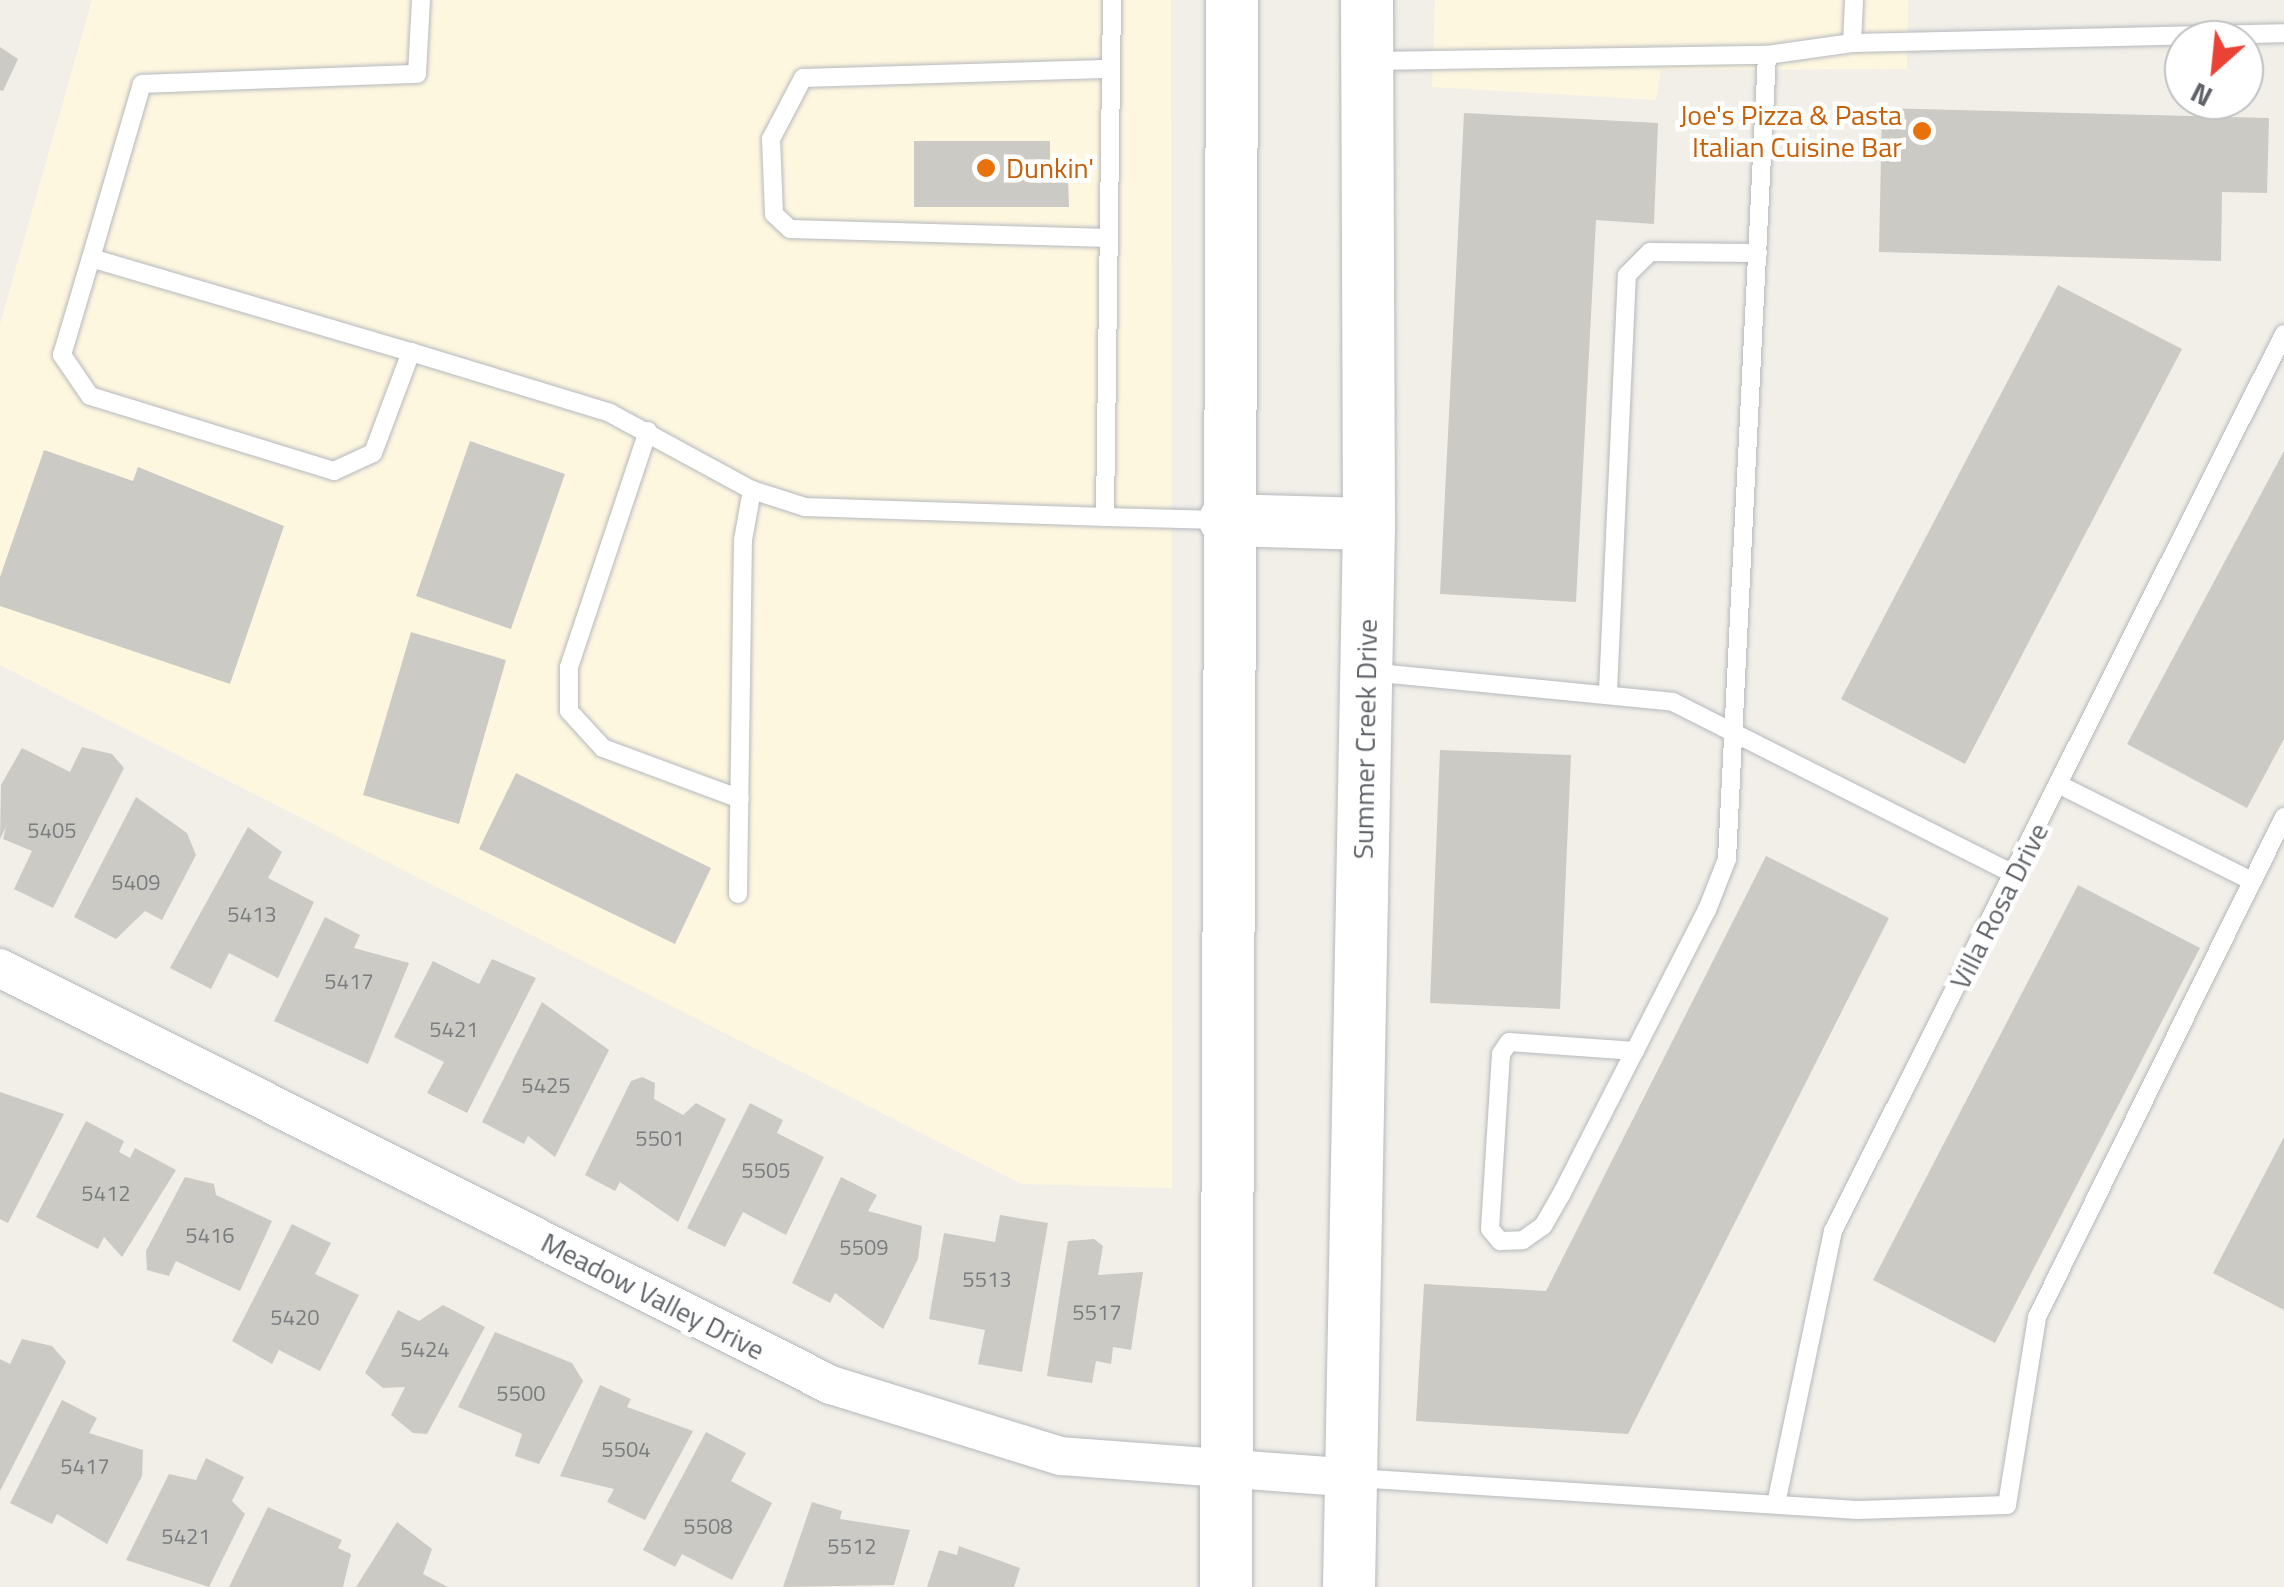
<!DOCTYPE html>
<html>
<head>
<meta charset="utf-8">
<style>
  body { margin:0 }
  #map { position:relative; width:2284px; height:1587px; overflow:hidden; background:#f1efe8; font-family:"Titillium Web",sans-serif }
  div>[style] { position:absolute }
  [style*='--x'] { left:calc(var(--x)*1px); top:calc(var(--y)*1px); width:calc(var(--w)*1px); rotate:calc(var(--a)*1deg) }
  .commercial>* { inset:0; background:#fef7e0 }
  .building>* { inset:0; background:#cccac5 }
  .roads { filter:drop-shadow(0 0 2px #b5b8bc) drop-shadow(0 0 2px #b5b8bc) }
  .service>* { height:18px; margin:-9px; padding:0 9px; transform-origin:9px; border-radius:9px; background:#fff }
  .minor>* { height:38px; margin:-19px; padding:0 19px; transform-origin:19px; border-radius:19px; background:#fff }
  .secondary>* { height:52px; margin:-26px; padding:0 26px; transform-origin:26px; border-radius:26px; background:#fff }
  .dots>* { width:28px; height:28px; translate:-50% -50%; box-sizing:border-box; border:5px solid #fff; border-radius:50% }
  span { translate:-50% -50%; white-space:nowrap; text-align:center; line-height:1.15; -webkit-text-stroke:9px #fff; paint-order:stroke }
  .number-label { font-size:22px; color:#7a7d7f }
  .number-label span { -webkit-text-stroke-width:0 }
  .food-label { font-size:28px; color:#c56008 }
  .right { translate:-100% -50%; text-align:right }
  .left { translate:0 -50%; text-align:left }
  .street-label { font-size:28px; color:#5f6368 }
  .north { position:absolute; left:2164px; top:20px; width:100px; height:100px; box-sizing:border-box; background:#fff; border:2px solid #bfc1c3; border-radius:50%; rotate:207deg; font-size:28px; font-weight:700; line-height:40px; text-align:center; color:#5f6368 }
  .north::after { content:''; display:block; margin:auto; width:35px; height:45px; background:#ea4335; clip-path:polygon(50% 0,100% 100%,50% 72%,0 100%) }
</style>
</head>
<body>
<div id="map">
  <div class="commercial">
    <i style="clip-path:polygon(92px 0,1171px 0,1172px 1188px,1022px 1184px,0 665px,0 324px)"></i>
    <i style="clip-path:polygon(1435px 0,1908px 0,1907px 69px,1661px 70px,1656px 100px,1432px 87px)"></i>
  </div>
  <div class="building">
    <i style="clip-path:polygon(0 47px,18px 59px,3px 91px,0 90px)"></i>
    <i style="clip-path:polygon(1882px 108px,2269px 118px,2267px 193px,2222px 192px,2221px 261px,1879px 252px)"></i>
    <i style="clip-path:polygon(1464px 113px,1658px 123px,1654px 224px,1596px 220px,1576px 602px,1440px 594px)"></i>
    <i style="clip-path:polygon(914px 141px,1050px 141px,1050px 175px,1068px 175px,1069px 207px,914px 207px)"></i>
    <i style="clip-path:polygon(2058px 285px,2182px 349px,1965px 764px,1841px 699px)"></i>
    <i style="clip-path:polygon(470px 441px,565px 474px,511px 629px,416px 596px)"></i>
    <i style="clip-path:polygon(44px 450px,133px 481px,138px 467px,284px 526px,230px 684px,0 606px,0 577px)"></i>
    <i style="clip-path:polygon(2284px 451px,2284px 739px,2247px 808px,2127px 744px)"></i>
    <i style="clip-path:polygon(411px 632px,506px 660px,459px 824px,363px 795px)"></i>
    <i style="clip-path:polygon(82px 747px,112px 754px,124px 768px,53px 908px,14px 889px,32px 851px,3px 839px,6px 827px,0 839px,1px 785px,22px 748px,70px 772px)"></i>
    <i style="clip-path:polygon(1440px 750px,1571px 755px,1560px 1009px,1430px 1003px)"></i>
    <i style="clip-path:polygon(516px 773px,711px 868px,675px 944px,479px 849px)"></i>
    <i style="clip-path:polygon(136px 797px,187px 833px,196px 855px,162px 920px,145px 911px,116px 939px,74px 917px)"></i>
    <i style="clip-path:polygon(248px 827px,282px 852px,268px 878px,314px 902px,278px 978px,229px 953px,211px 989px,170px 968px)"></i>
    <i style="clip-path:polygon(1766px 856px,1889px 918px,1628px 1434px,1416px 1421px,1424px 1284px,1546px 1291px)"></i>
    <i style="clip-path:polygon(2078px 885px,2200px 948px,1995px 1343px,1873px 1280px)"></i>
    <i style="clip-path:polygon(325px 917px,360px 935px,354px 948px,409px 963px,368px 1064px,274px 1021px)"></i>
    <i style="clip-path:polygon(492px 959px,536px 978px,467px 1113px,427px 1093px,444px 1062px,394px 1037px,433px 961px,479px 984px)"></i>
    <i style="clip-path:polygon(542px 1002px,609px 1050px,555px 1157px,528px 1136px,524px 1144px,482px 1122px)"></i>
    <i style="clip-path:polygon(642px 1077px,655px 1083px,654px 1099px,683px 1115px,696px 1103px,726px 1119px,678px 1222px,620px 1182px,615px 1191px,585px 1175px,631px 1081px)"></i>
    <i style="clip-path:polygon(0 1092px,64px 1114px,8px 1223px,0 1219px)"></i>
    <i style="clip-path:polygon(750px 1103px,783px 1120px,777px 1133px,824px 1157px,786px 1235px,743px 1212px,725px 1247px,687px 1228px)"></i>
    <i style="clip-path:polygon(86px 1121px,124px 1141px,119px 1152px,130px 1158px,135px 1148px,176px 1170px,122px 1257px,104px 1237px,98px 1249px,36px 1217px)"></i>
    <i style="clip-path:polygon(2284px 1137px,2284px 1310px,2213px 1273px)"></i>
    <i style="clip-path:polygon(185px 1177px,214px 1184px,216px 1195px,272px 1221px,240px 1291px,176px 1261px,169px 1276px,147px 1270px,146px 1251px)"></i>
    <i style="clip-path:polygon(841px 1177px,877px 1195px,868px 1211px,922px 1226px,918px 1259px,883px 1329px,835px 1293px,830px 1303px,792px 1283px)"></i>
    <i style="clip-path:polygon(1000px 1215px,1048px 1223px,1022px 1372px,978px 1364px,985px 1330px,929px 1319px,944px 1233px,995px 1242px)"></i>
    <i style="clip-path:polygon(292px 1224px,331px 1243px,315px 1274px,359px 1295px,320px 1371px,279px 1350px,272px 1364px,232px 1341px)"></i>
    <i style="clip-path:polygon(1094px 1239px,1103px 1246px,1098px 1275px,1143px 1272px,1131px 1350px,1113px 1347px,1111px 1364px,1096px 1361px,1092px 1383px,1047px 1376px,1068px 1241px)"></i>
    <i style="clip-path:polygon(443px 1305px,485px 1327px,427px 1434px,413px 1433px,391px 1415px,405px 1387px,383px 1388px,365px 1373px,398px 1310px,419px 1321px)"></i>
    <i style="clip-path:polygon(495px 1332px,572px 1363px,583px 1381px,539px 1464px,515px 1456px,522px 1434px,458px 1407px)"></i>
    <i style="clip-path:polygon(22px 1339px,52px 1346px,66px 1362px,0 1491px,0 1359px,10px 1364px)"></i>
    <i style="clip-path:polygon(600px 1385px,631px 1399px,627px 1407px,693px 1431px,645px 1520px,607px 1502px,614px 1489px,560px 1476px)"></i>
    <i style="clip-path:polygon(62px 1400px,97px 1418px,89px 1433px,143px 1450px,142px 1476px,107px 1544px,57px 1514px,52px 1524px,10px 1503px)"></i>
    <i style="clip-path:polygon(706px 1432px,746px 1453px,731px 1481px,772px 1503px,732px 1580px,682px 1554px,675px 1567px,643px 1550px)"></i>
    <i style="clip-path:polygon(206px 1458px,244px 1477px,232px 1501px,245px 1514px,209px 1587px,126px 1560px,169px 1474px,196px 1480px)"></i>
    <i style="clip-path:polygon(812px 1502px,842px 1511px,840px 1519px,910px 1530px,894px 1585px,783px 1587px)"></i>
    <i style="clip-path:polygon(268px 1507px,342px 1540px,338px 1548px,351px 1554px,343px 1587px,229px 1587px)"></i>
    <i style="clip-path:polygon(397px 1522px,432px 1549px,423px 1574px,448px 1587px,356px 1587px)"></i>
    <i style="clip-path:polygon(959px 1546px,1020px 1568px,1014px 1587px,927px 1587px,939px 1550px,957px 1555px)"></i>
  </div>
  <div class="roads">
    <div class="service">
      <i style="--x:1112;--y:0;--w:517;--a:90.78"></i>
      <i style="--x:1105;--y:517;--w:114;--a:1.5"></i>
      <i style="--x:1852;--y:43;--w:432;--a:-1.3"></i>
      <i style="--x:1373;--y:61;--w:394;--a:-0.9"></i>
      <i style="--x:1767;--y:55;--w:86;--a:-8"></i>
      <i style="--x:1852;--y:43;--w:43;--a:-87.3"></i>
      <i style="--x:1109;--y:238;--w:319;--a:-178.4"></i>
      <i style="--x:790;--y:229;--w:22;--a:-137"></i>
      <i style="--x:774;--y:214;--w:75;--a:-92.3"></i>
      <i style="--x:771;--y:139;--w:69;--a:-62.3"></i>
      <i style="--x:803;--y:78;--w:308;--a:-1.7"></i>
      <i style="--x:91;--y:258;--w:181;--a:-73.7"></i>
      <i style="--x:142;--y:84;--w:275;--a:-2.1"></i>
      <i style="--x:417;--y:74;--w:74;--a:-86.9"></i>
      <i style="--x:411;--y:352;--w:108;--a:110.6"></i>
      <i style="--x:373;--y:453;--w:43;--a:155.2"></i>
      <i style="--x:334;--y:471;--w:255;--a:-162.9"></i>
      <i style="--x:90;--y:396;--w:50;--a:-124.3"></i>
      <i style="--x:62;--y:355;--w:101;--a:-73.4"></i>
      <i style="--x:91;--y:258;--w:334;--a:16.4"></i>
      <i style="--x:411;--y:352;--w:208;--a:17"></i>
      <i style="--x:610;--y:413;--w:162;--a:28.5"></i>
      <i style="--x:752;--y:490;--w:56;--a:17.8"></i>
      <i style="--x:805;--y:507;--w:300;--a:1.9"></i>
      <i style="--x:648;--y:431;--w:249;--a:108.5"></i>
      <i style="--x:569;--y:667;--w:44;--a:90"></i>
      <i style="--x:569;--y:711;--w:50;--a:47.4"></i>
      <i style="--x:603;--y:748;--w:146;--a:20.4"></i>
      <i style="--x:1369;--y:672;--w:305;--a:5.6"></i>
      <i style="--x:1673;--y:702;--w:383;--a:26.8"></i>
      <i style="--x:1608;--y:691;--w:416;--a:-87.4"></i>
      <i style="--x:1627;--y:275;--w:33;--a:-45"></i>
      <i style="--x:1650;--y:252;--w:108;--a:0.5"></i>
      <i style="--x:2060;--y:785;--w:215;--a:26.6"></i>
      <i style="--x:738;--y:894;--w:354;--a:-89.2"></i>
      <i style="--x:743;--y:540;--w:51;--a:-79.8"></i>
      <i style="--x:1635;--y:1051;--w:126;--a:-175.9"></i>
      <i style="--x:1509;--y:1042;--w:14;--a:124"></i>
      <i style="--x:1501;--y:1054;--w:175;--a:93.6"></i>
      <i style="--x:1490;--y:1229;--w:16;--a:50"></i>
      <i style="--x:1500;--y:1241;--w:23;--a:-2"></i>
      <i style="--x:1523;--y:1240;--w:24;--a:-35"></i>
      <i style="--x:1543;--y:1226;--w:36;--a:-60"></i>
      <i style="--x:1561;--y:1195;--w:320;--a:-62.9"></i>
      <i style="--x:1707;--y:910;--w:55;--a:-68.6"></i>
      <i style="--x:1727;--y:859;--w:805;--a:-87.15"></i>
      <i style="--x:1355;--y:1478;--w:504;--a:3.64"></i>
      <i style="--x:1858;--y:1510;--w:149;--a:-1.9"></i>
      <i style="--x:2007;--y:1505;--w:190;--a:-80.9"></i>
      <i style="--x:2037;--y:1317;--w:558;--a:-63.71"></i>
      <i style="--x:1777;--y:1499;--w:274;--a:-78.2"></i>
      <i style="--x:1833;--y:1231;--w:1004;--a:-63.31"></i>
    </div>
    <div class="minor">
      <i style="--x:0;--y:968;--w:930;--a:26.65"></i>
      <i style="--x:831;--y:1385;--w:241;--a:17.2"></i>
      <i style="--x:1061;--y:1456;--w:292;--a:4.3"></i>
    </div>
    <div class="secondary">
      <i style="--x:1225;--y:520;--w:144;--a:1.6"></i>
      <i style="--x:1226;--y:1587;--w:1587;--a:-89.78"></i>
      <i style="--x:1349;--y:1587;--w:1063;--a:-88.92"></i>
      <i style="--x:1369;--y:524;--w:524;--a:-90.22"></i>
    </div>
  </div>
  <div class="dots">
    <i style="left:1922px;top:131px;background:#e8710a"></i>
    <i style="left:986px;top:168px;background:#e8710a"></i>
  </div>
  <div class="number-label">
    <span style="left:52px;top:831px">5405</span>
    <span style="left:136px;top:883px">5409</span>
    <span style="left:252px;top:915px">5413</span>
    <span style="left:349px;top:982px">5417</span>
    <span style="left:454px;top:1030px">5421</span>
    <span style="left:546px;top:1086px">5425</span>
    <span style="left:660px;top:1139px">5501</span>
    <span style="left:766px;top:1171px">5505</span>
    <span style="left:106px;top:1194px">5412</span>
    <span style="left:210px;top:1236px">5416</span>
    <span style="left:864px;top:1248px">5509</span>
    <span style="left:987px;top:1280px">5513</span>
    <span style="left:1097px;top:1313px">5517</span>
    <span style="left:295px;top:1318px">5420</span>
    <span style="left:425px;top:1350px">5424</span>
    <span style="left:521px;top:1394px">5500</span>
    <span style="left:626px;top:1450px">5504</span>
    <span style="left:85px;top:1467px">5417</span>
    <span style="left:708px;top:1527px">5508</span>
    <span style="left:186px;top:1537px">5421</span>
    <span style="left:852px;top:1547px">5512</span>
  </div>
  <div class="food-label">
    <span class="right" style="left:1902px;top:131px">Joe's Pizza &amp; Pasta<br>Italian Cuisine Bar</span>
    <span class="left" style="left:1006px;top:168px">Dunkin'</span>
  </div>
  <div class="street-label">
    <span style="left:1365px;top:739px;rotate:-89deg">Summer Creek Drive</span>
    <span style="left:1999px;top:906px;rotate:-63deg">Villa Rosa Drive</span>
    <span style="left:653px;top:1296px;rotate:27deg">Meadow Valley Drive</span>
  </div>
  <div class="north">N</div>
</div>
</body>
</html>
